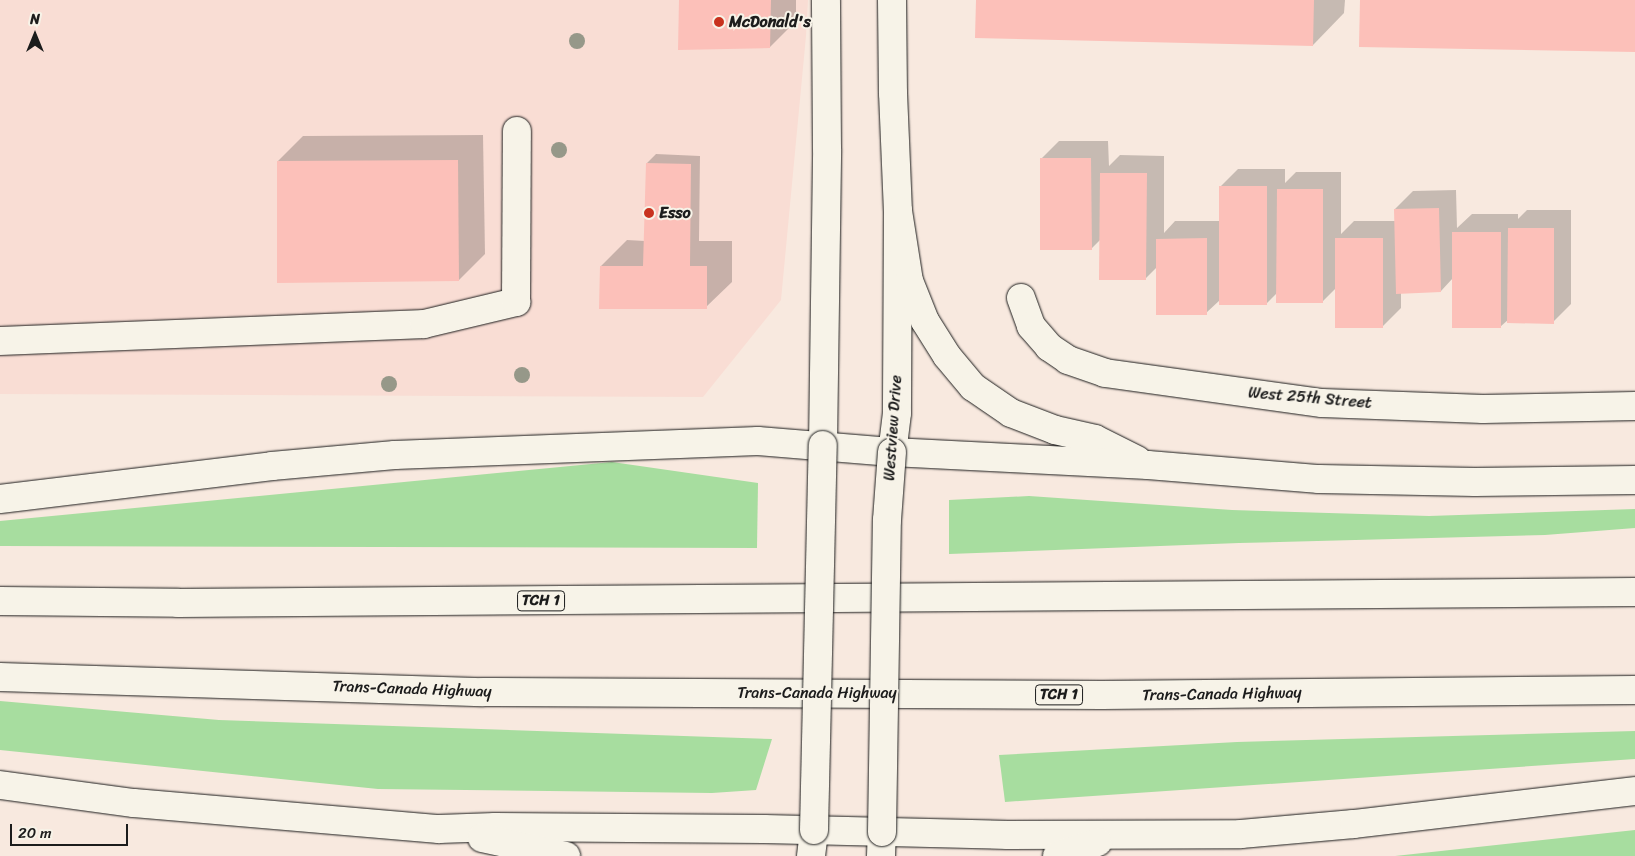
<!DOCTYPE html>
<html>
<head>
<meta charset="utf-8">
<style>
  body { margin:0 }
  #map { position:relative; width:1635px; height:856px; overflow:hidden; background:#f8e9df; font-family:Sriracha,sans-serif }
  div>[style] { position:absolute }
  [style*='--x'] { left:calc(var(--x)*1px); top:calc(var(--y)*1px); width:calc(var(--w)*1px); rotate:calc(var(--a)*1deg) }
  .built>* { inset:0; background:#f9ddd4 }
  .green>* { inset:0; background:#a7dd9f }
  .shadow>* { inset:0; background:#0003 }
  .building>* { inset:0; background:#fcc0b9 }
  .roads { filter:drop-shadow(0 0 1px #1c1c1c) drop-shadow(0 0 1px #1c1c1c) }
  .minor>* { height:28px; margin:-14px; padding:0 14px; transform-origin:14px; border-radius:14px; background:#f7f3e8 }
  .major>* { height:28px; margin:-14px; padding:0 14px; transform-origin:14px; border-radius:14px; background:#f7f3e8 }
  .highway>* { height:28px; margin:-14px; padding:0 14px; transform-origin:14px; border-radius:14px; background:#f7f3e8 }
  .bridges { filter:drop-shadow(0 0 1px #1c1c1c) drop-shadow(0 0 1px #1c1c1c) }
  .major-bridge>* { height:28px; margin:-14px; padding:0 14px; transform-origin:14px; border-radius:14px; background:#f7f3e8 }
  .trees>* { width:16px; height:16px; margin:-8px; border-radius:50%; background:#969889 }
  .dots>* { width:14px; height:14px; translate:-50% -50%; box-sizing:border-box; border:2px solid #f7f3e8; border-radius:50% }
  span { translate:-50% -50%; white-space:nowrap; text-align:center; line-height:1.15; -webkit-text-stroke:4px #f7f3e8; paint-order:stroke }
  .shield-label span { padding:1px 4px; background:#f7f3e8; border:1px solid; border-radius:4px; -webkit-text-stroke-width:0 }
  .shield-label { font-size:15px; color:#1c1c1c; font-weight:700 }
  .poi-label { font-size:16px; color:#1c1c1c; font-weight:700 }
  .left { translate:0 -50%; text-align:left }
  .street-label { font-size:16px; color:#1c1c1c }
  .north { position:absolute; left:10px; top:10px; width:50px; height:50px; -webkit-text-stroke:4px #f7f3e8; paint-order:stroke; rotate:0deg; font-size:14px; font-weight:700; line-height:20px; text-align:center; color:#1c1c1c }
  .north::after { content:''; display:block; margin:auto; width:18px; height:22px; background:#1c1c1c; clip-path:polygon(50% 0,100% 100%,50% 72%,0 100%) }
  .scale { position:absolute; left:10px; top:824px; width:118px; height:22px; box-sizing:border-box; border:2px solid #1c1c1c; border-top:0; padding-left:6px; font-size:15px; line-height:18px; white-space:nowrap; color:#1c1c1c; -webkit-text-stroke:4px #f7f3e8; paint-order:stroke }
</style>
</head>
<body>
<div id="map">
  <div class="built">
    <i style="clip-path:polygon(0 0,808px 0,806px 36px,781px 300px,703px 397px,0 394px)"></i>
  </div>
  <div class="green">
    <i style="clip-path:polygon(612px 462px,758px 483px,757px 548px,0 546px,0 521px)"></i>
    <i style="clip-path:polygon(1029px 496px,1232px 510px,1429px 516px,1635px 509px,1635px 528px,1545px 535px,1239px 543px,949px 554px,949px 500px)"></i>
    <i style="clip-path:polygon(0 701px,219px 720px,772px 739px,756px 790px,712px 793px,378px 789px,0 750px)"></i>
    <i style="clip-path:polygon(1635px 731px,1635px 759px,1005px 802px,999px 755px,1237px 742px)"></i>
    <i style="clip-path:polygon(1635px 830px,1635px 856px,1395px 856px)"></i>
  </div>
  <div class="shadow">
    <i style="clip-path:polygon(680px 0,796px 0,796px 21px,770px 47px)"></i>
    <i style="clip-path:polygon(977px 0,1345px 0,1344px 13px,1313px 45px)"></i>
    <i style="clip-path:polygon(483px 135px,485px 254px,459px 280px,278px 161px,303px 136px)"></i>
    <i style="clip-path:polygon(1059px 141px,1108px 141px,1109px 166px,1120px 155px,1164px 156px,1164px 233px,1175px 221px,1220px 221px,1220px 187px,1238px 169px,1285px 169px,1285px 183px,1296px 172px,1341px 172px,1341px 234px,1354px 221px,1396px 221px,1395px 209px,1413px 191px,1456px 190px,1457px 228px,1472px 214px,1518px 214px,1518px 219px,1527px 210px,1571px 210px,1571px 304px,1553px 322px,1509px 319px,1500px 327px,1453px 278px,1441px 291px,1401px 292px,1401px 308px,1383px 326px,1336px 288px,1322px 302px,1278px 292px,1266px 304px,1220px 300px,1206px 313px,1157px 267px,1145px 279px,1101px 239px,1091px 249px,1041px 159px)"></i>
    <i style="clip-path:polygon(656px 154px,700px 156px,699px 241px,732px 241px,732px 282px,706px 307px,601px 266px,627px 240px,645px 241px,647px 163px)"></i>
  </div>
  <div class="building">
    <i style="clip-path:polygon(679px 0,771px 0,770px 48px,678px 50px)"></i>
    <i style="clip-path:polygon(976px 0,1314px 0,1313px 46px,975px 38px)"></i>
    <i style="clip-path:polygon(1360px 0,1635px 0,1635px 52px,1359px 47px)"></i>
    <i style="clip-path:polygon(1040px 158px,1091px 158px,1092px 250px,1040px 250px)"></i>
    <i style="clip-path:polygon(458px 160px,459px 281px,277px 283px,277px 161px)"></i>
    <i style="clip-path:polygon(646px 163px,691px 164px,690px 266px,707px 266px,707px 309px,599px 309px,600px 266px,643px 266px)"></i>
    <i style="clip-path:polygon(1100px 173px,1147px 173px,1146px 280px,1099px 280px)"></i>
    <i style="clip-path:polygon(1219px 186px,1267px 186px,1267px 305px,1219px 305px)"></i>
    <i style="clip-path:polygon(1277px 189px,1323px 189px,1323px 303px,1276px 303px)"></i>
    <i style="clip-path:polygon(1439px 208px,1441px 292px,1396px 294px,1394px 209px)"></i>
    <i style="clip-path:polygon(1508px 228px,1554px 228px,1554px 324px,1507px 323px)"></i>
    <i style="clip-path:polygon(1452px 232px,1501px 232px,1501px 328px,1452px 328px)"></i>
    <i style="clip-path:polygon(1207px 238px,1207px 315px,1156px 315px,1156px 239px)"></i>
    <i style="clip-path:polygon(1335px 238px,1383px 238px,1383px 328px,1335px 328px)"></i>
  </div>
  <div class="roads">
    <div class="minor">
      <i style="--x:1021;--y:298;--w:30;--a:70"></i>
      <i style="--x:1031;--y:326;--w:28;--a:49"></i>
      <i style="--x:1049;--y:347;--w:23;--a:34"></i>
      <i style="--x:1068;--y:360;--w:39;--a:19"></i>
      <i style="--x:1105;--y:373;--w:219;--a:7.9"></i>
      <i style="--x:1322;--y:403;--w:161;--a:2.1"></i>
      <i style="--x:1483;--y:409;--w:152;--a:-1.1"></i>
      <i style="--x:0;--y:341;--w:424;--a:-2.3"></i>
      <i style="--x:424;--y:324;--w:95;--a:-13.4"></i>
      <i style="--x:516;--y:302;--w:171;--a:-89.7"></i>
    </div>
    <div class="major">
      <i style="--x:892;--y:0;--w:93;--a:89.4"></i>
      <i style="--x:893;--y:93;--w:118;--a:87.6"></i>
      <i style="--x:898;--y:211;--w:202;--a:90.3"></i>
      <i style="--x:897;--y:413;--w:39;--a:97"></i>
      <i style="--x:823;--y:445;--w:296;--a:-89.2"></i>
      <i style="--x:827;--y:149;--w:149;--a:-90.4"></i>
      <i style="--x:811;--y:856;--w:26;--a:-83"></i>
      <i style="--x:881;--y:856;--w:24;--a:-88"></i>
    </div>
    <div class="highway">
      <i style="--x:898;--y:211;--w:71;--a:81.1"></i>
      <i style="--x:909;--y:281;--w:43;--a:68.2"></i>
      <i style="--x:925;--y:321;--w:41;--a:57.8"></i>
      <i style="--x:947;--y:356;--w:40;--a:50"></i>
      <i style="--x:973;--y:387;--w:46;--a:34.4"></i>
      <i style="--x:1011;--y:413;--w:47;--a:21.1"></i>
      <i style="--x:1055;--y:430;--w:41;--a:12.7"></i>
      <i style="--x:1095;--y:439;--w:47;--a:26.6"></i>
      <i style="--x:0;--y:499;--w:274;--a:-6.9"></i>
      <i style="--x:272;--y:466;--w:123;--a:-5.1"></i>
      <i style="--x:395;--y:455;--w:363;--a:-2.2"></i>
      <i style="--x:758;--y:441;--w:134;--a:4.7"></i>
      <i style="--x:892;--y:452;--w:256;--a:2.9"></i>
      <i style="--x:1148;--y:465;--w:172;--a:4.7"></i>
      <i style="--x:1319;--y:479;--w:156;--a:1.1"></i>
      <i style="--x:1475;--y:482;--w:160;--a:-0.7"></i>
      <i style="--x:0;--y:601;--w:178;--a:0.6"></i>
      <i style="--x:178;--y:603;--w:1457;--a:-0.43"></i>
      <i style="--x:0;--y:677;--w:483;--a:1.8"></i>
      <i style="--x:483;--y:692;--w:619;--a:0.28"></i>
      <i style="--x:1102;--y:695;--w:533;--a:-0.54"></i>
      <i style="--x:0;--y:785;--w:135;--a:7.7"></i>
      <i style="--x:134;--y:803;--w:306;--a:4.9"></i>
      <i style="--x:439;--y:829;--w:56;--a:-2"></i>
      <i style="--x:495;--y:827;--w:269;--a:0.4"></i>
      <i style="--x:764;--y:829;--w:244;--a:1.4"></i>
      <i style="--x:1008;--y:835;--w:233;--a:-0.2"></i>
      <i style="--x:1241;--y:834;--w:113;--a:-5.1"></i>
      <i style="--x:1354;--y:824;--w:283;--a:-6.7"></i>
      <i style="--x:482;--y:838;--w:86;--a:12.1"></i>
      <i style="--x:1057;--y:856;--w:43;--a:-18.9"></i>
    </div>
  </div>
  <div class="bridges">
    <div class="major-bridge">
      <i style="--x:814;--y:830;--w:385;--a:-88.7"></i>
      <i style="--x:882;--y:832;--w:312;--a:-89.1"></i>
      <i style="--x:887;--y:520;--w:68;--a:-85.8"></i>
    </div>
  </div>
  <div class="trees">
    <i style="left:577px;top:41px"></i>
    <i style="left:559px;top:150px"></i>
    <i style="left:522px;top:375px"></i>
    <i style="left:389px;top:384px"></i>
  </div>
  <div class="dots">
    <i style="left:719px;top:22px;background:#c8321e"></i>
    <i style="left:649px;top:213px;background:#c8321e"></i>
  </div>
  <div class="shield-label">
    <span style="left:541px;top:601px">TCH 1</span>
    <span style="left:1059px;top:695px">TCH 1</span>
  </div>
  <div class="poi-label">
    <span class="left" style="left:729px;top:22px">McDonald's</span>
    <span class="left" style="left:659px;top:213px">Esso</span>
  </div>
  <div class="street-label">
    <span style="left:1310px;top:398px;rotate:5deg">West 25th Street</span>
    <span style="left:893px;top:428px;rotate:-86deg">Westview Drive</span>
    <span style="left:412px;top:689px;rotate:2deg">Trans-Canada Highway</span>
    <span style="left:817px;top:693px">Trans-Canada Highway</span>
    <span style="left:1222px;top:694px;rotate:-1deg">Trans-Canada Highway</span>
  </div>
  <div class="north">N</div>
  <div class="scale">20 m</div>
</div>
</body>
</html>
